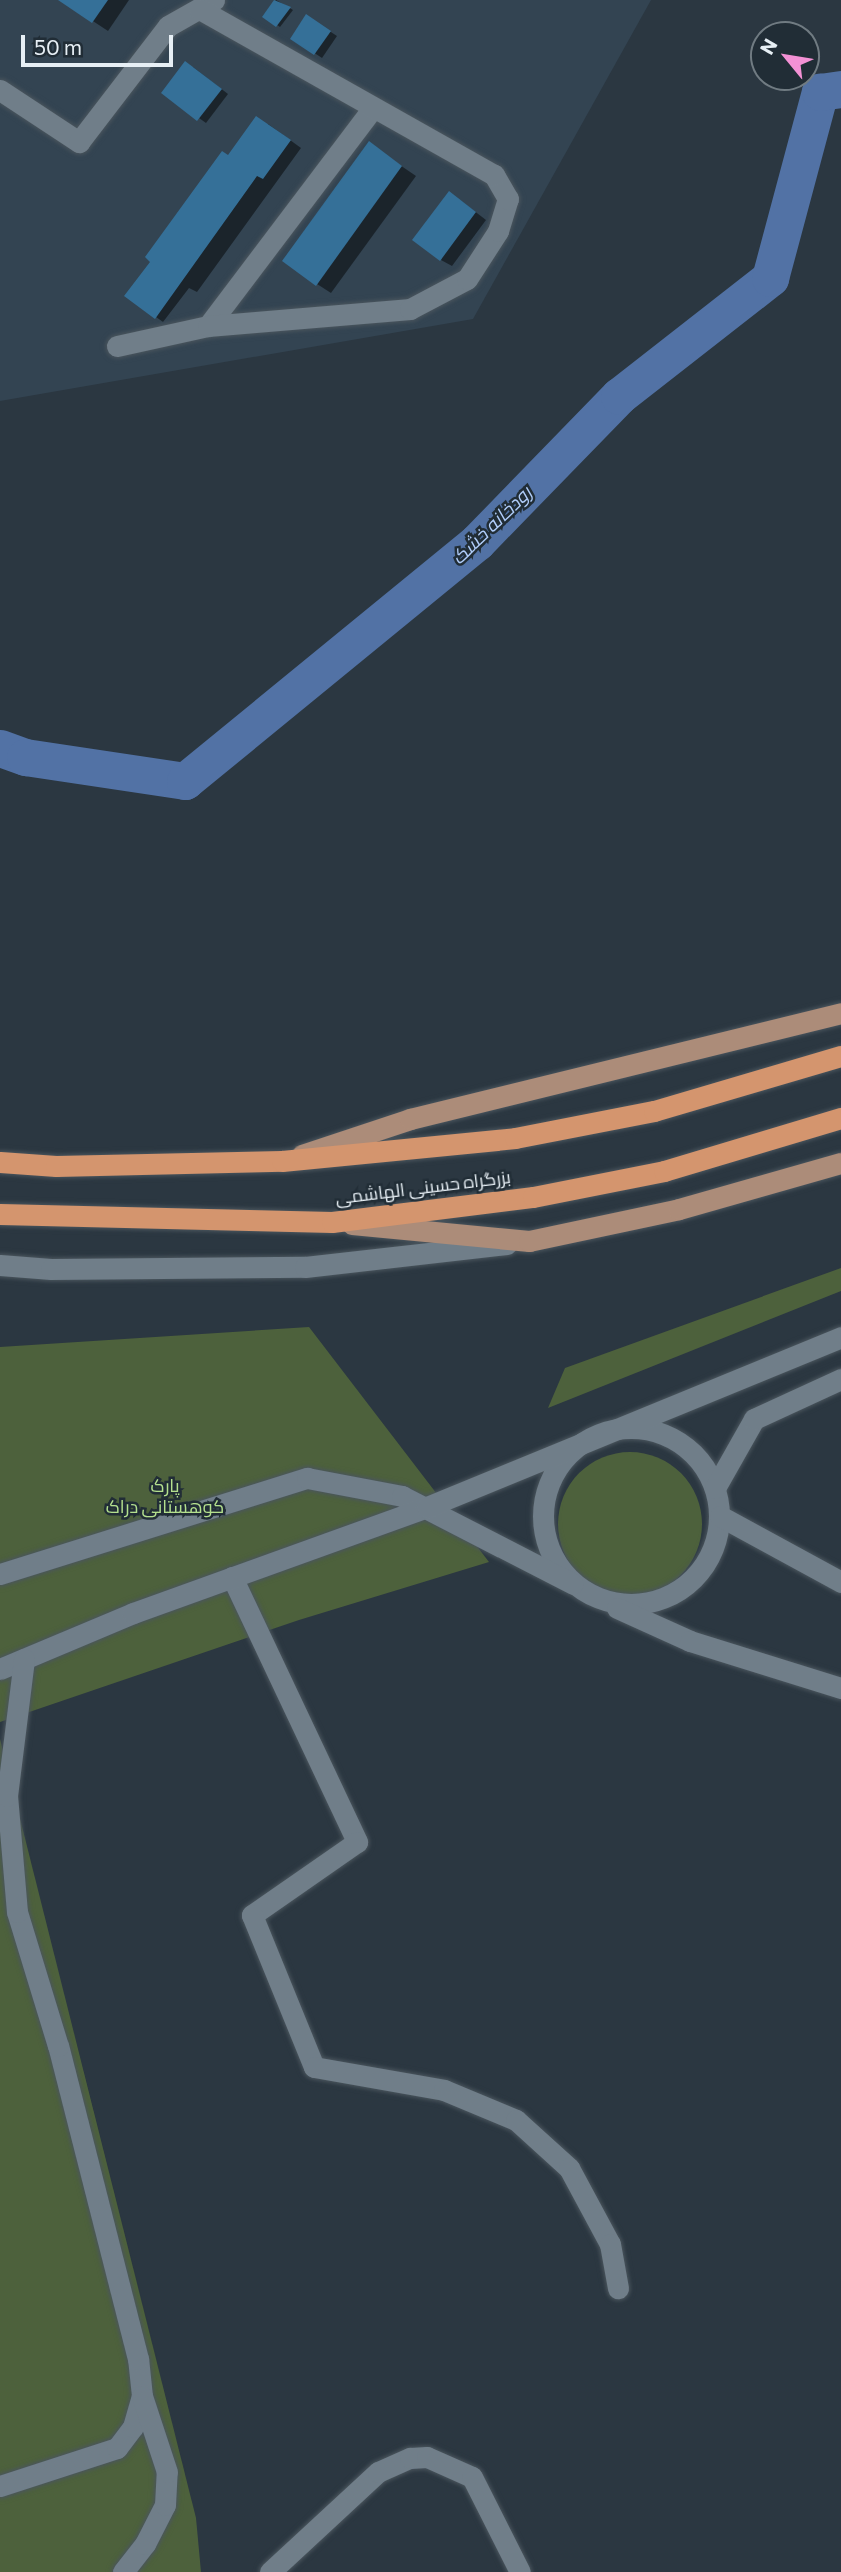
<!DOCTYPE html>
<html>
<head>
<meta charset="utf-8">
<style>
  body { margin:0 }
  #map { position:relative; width:841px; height:2572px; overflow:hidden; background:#2b3741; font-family:Commissioner,Cairo,sans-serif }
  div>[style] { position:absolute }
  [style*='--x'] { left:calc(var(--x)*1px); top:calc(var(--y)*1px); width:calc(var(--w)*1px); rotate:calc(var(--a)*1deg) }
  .built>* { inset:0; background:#334452 }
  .green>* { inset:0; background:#4d613c }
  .round { border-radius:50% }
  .shadow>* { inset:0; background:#0007 }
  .river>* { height:37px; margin:-18.5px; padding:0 18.5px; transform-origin:18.5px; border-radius:18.5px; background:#5272a5 }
  .building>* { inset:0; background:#357098 }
  .roads { filter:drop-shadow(0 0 2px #4a555d) drop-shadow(0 0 2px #4a555d) }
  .minor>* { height:21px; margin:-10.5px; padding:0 10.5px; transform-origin:10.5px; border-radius:10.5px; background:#707e89 }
  .minor>.ring { margin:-10.5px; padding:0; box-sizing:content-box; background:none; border:21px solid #707e89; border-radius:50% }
  .major>* { height:21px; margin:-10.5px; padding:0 10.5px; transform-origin:10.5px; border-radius:10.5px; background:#ac8c79 }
  .highway>* { height:21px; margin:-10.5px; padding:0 10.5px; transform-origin:10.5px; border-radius:10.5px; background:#d4956e }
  span { translate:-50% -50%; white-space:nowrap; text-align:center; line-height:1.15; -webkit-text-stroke:5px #212d36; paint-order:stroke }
  .street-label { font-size:18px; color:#e7eff5 }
  .park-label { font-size:18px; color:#b4e08e }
  .water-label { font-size:19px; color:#b0cdfa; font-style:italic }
  .north { position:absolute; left:750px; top:21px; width:70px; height:70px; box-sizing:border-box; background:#212d36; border:2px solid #707b82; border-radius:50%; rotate:300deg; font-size:19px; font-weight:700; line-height:28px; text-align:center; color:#e7eff5 }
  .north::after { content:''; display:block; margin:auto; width:24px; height:32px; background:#f391d5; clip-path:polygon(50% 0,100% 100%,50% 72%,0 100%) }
  .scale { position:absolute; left:21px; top:35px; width:152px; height:32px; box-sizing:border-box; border:4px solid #e7eff5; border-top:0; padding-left:9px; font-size:21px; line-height:24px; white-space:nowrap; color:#e7eff5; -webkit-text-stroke:5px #212d36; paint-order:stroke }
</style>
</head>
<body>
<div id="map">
  <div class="built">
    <i style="clip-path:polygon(0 0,651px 0,473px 319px,0 401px)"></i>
  </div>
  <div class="green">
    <i style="clip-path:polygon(841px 1268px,841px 1291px,548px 1408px,565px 1368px)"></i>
    <i style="clip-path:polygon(309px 1327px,489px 1562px,299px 1620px,0 1722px,0 1347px)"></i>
    <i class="round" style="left:558px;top:1452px;width:144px;height:144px"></i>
    <i style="clip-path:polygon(0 1739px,196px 2518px,201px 2572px,0 2572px)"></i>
  </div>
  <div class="shadow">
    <i style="clip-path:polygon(61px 0,129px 0,108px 31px)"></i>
    <i style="clip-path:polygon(276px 0,293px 10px,280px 27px,265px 16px)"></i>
    <i style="clip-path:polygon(314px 21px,337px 36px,322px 58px,292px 38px)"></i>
    <i style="clip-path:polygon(193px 67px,228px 94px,206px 123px,164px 93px)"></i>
    <i style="clip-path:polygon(268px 124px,301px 148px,197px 292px,189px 288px,163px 322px,127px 296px,229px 157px)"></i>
    <i style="clip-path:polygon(369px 144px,416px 176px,331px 293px,317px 284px)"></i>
    <i style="clip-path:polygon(460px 200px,486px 220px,452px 266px,441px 260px)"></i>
  </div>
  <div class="river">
    <i style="--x:0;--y:748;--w:27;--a:20"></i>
    <i style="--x:25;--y:757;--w:162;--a:8.5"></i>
    <i style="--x:185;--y:781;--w:377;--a:-39.3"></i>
    <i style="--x:477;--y:542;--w:204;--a:-45.8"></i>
    <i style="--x:619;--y:396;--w:192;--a:-38"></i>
    <i style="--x:770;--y:278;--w:193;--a:-75"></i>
    <i style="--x:820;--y:92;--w:21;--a:-8"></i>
  </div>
  <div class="building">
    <i style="clip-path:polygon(58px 0,108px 0,92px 23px)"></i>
    <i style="clip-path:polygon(274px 0,291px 7px,276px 27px,262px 17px)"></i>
    <i style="clip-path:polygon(306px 14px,331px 31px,314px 55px,290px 39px)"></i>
    <i style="clip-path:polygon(185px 61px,222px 89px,197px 121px,161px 93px)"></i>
    <i style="clip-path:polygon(256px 116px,291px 140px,263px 179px,257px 176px,155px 319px,124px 296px,150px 262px,145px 257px,222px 151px,228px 155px)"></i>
    <i style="clip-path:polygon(369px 141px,402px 166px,316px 286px,282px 261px)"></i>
    <i style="clip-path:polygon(449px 191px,476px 212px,440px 261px,412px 240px)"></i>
  </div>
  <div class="roads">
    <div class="minor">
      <i style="--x:0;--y:90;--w:95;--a:33.4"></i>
      <i style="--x:79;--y:142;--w:146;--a:-52.5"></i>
      <i style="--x:168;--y:26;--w:53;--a:-29.5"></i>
      <i style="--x:208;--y:326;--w:272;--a:-52.9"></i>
      <i style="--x:117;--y:346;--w:93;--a:-12.4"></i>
      <i style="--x:208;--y:326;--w:203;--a:-4.8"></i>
      <i style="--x:410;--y:309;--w:64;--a:-27.8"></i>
      <i style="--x:467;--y:279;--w:57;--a:-57.1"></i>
      <i style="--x:498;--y:231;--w:34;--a:-73"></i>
      <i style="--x:508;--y:199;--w:28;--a:-120"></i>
      <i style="--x:494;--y:175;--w:338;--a:-150.6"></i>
      <i style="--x:0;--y:1265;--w:51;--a:4.5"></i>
      <i style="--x:51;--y:1269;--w:254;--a:-0.5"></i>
      <i style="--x:305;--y:1267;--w:203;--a:-6.5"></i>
      <i class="ring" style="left:543px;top:1428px;width:155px;height:155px"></i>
      <i style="--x:715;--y:1488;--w:79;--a:-60.5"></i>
      <i style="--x:754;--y:1419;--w:96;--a:-24.7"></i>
      <i style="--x:720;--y:1516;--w:138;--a:28.6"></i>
      <i style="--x:0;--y:1574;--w:322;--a:-17.4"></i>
      <i style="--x:307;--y:1478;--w:97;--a:10.7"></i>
      <i style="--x:402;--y:1496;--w:192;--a:27.2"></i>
      <i style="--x:232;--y:1577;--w:293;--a:64.7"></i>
      <i style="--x:357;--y:1842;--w:128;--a:145.2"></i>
      <i style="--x:252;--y:1915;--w:164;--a:67.8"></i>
      <i style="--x:314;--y:2067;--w:132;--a:10"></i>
      <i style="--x:444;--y:2090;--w:78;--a:22.6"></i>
      <i style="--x:516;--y:2120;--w:72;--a:42.2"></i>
      <i style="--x:569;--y:2168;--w:86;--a:61.7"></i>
      <i style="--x:610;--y:2244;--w:45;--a:79.7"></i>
      <i style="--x:617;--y:1608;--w:80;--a:24.3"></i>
      <i style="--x:690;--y:1641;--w:158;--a:17.3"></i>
      <i style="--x:0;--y:1669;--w:144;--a:-22.8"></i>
      <i style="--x:133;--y:1613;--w:313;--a:-19.8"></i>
      <i style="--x:427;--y:1507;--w:448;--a:-22.3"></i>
      <i style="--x:0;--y:2486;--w:123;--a:-18"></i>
      <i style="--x:117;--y:2448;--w:26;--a:-53"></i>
      <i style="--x:133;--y:2427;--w:32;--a:-74"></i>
      <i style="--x:142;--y:2396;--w:37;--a:-96"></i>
      <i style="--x:138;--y:2359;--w:323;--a:-104.3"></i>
      <i style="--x:58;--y:2046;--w:140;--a:-107"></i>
      <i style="--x:17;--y:1912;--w:116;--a:-94.9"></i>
      <i style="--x:7;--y:1796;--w:138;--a:-82.9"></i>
      <i style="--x:123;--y:2572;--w:36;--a:-52"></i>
      <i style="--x:145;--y:2544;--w:44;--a:-62.9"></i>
      <i style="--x:165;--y:2505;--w:33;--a:-87"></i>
      <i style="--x:167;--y:2472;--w:80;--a:-108.2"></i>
      <i style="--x:270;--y:2572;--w:147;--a:-42.8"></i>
      <i style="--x:378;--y:2472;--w:35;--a:-24"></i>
      <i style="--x:410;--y:2458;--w:17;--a:-3"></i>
      <i style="--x:427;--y:2457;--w:49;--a:24"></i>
      <i style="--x:472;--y:2477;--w:106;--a:63.2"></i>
    </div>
    <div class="major">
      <i style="--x:302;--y:1155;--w:114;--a:-18.4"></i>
      <i style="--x:410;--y:1119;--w:444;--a:-13.8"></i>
      <i style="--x:352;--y:1224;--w:178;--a:5.5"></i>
      <i style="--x:529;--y:1241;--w:153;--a:-12"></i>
      <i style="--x:679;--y:1209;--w:168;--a:-15.9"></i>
    </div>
    <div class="highway">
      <i style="--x:0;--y:1162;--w:56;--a:4.1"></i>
      <i style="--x:56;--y:1166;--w:226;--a:-1.3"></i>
      <i style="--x:282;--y:1161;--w:234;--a:-5.6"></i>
      <i style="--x:515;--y:1138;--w:142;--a:-11"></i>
      <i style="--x:654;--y:1111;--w:195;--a:-16.4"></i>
      <i style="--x:0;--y:1214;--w:332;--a:1.4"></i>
      <i style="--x:332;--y:1222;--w:203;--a:-7.1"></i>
      <i style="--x:533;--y:1197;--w:134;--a:-11.2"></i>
      <i style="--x:664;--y:1171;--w:185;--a:-16.7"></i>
    </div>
  </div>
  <div class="street-label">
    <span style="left:423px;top:1187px;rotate:-7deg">بزرگراه حسینی الهاشمی</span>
  </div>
  <div class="park-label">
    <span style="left:165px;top:1496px">پارک<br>کوهستانی دراک</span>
  </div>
  <div class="water-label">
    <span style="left:491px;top:525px;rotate:-44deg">رودخانه خشک</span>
  </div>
  <div class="north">N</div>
  <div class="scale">50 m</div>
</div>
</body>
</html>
